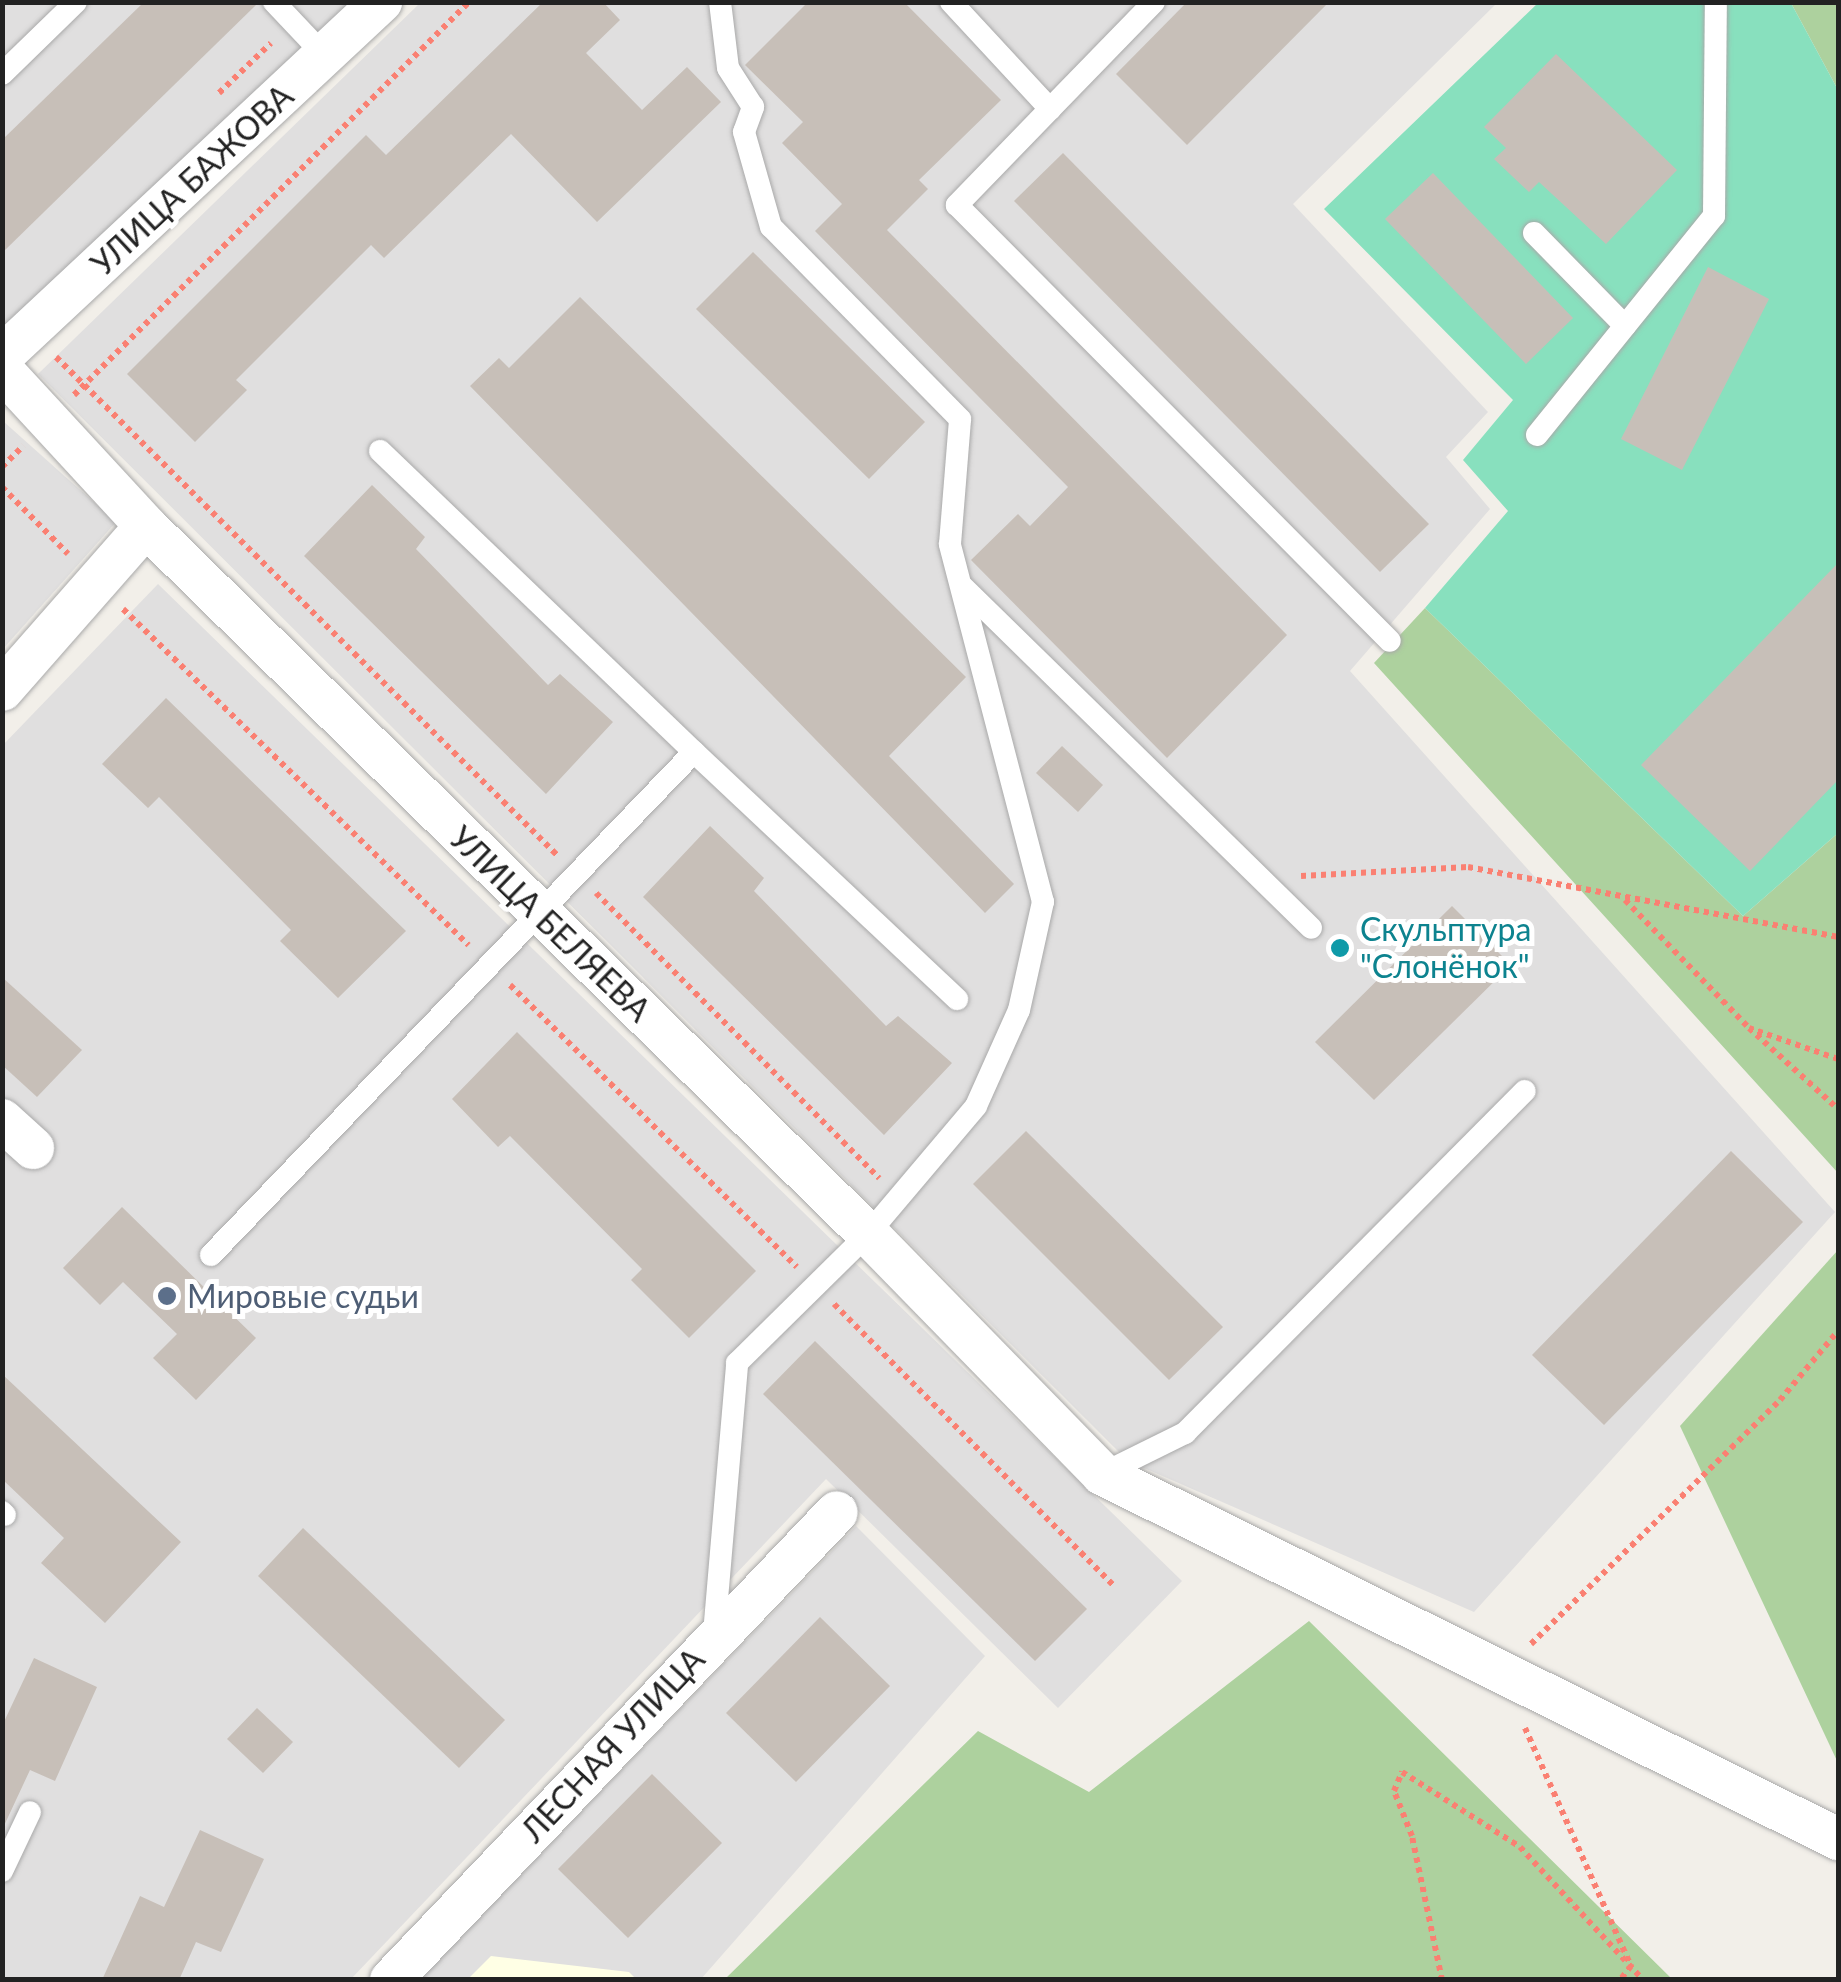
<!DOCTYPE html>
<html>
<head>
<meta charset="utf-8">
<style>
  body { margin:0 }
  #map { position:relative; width:1841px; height:1982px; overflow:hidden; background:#f2efe9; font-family:Lato,sans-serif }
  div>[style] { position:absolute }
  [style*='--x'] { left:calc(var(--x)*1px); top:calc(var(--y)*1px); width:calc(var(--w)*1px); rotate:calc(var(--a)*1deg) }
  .residential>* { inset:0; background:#e0dfdf }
  .education>* { inset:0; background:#ffffe5 }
  .forest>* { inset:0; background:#add19e }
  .pitch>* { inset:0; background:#88e0be }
  .building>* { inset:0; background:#c7bfb8 }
  .path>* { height:6px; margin-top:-3px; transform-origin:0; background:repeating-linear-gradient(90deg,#fa8072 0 5px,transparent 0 10px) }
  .roads { filter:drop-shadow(0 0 2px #a9a9a9) drop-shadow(0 0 2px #a9a9a9) }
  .lane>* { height:22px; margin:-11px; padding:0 11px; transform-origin:11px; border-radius:11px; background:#fff }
  .street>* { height:42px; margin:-21px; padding:0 21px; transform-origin:21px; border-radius:21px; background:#fff }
  .dots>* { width:28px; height:28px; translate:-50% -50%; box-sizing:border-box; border:5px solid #fff; border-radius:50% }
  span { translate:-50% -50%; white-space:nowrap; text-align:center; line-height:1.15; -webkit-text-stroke:10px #fff; paint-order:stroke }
  .street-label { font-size:32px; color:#222 }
  .culture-label { font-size:32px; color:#0d838f }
  .left { translate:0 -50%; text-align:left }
  .service-label { font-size:32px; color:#4e5e75 }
  .frame { position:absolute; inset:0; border:5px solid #222; pointer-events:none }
</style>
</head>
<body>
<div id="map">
  <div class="residential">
    <i style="clip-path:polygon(3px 3px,354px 3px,3px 340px)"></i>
    <i style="clip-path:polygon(420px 3px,1497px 3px,1293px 204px,1488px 412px,1446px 457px,1490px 509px,1350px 671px,1835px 1212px,1474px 1612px,1128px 1461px,38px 374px)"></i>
    <i style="clip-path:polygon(3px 421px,116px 522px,3px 649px)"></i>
    <i style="clip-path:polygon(158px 584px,1182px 1581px,1058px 1708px,826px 1479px,351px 1979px,3px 1979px,2px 746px)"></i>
    <i style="clip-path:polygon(856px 1526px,985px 1656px,701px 1979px,420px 1980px)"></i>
  </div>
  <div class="education">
    <i style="clip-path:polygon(491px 1956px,629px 1972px,636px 1979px,468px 1979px)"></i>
  </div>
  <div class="forest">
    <i style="clip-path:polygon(1791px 3px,1838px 3px,1838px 90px)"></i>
    <i style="clip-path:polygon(1425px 608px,1743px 916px,1838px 833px,1838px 1173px,1374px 663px)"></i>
    <i style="clip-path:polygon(1838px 1250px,1838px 1763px,1680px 1426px)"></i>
    <i style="clip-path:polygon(1309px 1621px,1672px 1979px,725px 1979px,978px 1731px,1089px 1792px)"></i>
  </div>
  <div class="pitch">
    <i style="clip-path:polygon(1538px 3px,1791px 3px,1838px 90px,1838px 833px,1743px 916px,1425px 608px,1508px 511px,1463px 460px,1513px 400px,1324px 209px)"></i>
  </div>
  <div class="building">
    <i style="clip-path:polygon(144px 2px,259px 2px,2px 253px,2px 140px)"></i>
    <i style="clip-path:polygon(543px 2px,603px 2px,620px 20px,586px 53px,642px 110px,687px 67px,721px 102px,597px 222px,511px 134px,384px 258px,371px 245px,236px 380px,247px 390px,195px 442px,127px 374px,366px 135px,386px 155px)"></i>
    <i style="clip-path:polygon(808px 2px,904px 2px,1001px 100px,919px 180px,928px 189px,887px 230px,1287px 635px,1167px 758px,971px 560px,1018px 514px,1030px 526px,1068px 487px,815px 231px,842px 204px,782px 143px,803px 122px,745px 65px)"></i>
    <i style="clip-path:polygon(1187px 2px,1329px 2px,1187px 145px,1116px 74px)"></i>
    <i style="clip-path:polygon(1556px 54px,1677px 170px,1606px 244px,1539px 182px,1529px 192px,1494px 159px,1506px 148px,1484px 127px)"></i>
    <i style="clip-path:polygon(1063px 153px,1429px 524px,1380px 572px,1014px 201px)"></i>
    <i style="clip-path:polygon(1433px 173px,1573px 318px,1526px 364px,1385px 219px)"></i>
    <i style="clip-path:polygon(753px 252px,925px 422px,869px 479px,696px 309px)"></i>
    <i style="clip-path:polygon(1708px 267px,1769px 299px,1682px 470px,1621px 439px)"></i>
    <i style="clip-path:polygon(580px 297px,966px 677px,889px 756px,1014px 884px,985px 913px,470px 386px,499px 358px,509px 368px)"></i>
    <i style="clip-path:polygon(372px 485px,425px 537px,416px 549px,548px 685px,560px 674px,613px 722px,546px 794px,304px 556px)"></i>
    <i style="clip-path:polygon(1838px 563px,1838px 780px,1750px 871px,1641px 765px)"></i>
    <i style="clip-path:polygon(166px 698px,406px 931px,338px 998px,280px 941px,291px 930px,159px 797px,148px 808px,102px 764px)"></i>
    <i style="clip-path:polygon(1062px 746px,1103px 785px,1078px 812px,1036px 773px)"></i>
    <i style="clip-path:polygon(710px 826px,764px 878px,754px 891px,886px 1026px,898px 1016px,952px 1063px,884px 1135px,643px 897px)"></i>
    <i style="clip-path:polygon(1452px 906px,1511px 965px,1374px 1100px,1315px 1042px)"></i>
    <i style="clip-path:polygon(2px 977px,82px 1050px,37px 1097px,2px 1065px)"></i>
    <i style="clip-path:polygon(517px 1032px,756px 1271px,689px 1338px,631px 1280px,642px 1269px,510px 1136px,498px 1147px,452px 1099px)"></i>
    <i style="clip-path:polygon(1026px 1131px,1223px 1327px,1169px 1380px,973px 1184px)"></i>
    <i style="clip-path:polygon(1731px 1151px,1803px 1222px,1604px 1425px,1532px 1355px)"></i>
    <i style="clip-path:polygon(122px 1207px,256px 1338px,196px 1400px,153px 1358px,177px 1334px,123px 1282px,100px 1305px,63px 1268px)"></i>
    <i style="clip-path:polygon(815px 1341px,1087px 1609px,1035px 1661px,763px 1394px)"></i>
    <i style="clip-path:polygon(2px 1374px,181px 1542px,105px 1623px,41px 1563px,64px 1538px,2px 1479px)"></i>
    <i style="clip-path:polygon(303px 1528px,505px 1720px,459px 1768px,258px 1576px)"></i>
    <i style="clip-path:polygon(820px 1617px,890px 1686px,796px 1782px,726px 1713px)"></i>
    <i style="clip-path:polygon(34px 1658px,97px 1687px,55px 1781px,30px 1770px,2px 1830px,2px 1726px)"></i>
    <i style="clip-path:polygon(257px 1708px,293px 1742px,263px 1773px,227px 1739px)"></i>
    <i style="clip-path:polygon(652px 1774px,722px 1843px,628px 1938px,558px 1869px)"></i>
    <i style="clip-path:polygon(200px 1830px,264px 1859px,221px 1952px,196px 1942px,179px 1980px,102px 1980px,140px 1896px,164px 1907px)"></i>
  </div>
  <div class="path">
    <i style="--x:219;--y:93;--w:72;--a:-43.9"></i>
    <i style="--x:56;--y:357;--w:708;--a:44.83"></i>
    <i style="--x:74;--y:395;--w:557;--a:-44.85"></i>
    <i style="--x:2;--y:467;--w:30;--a:-45"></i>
    <i style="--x:2;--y:487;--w:94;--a:45.4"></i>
    <i style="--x:123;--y:609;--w:482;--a:44.2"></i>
    <i style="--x:1301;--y:876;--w:167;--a:-3.1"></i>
    <i style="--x:1468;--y:867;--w:377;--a:10.7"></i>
    <i style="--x:596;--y:893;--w:402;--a:45.2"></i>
    <i style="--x:1625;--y:900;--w:178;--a:45.9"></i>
    <i style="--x:510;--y:985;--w:402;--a:44.5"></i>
    <i style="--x:1838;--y:1059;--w:94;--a:-160.8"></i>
    <i style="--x:1749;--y:1028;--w:120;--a:42.3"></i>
    <i style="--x:834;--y:1304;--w:397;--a:45.2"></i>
    <i style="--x:1531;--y:1644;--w:349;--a:-44.4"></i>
    <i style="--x:1780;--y:1400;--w:90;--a:-50"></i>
    <i style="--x:1525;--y:1728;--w:261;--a:66"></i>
    <i style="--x:1631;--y:1966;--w:18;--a:128"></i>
    <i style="--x:1442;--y:1980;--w:147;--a:-101.8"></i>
    <i style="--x:1412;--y:1836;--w:48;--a:-111.8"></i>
    <i style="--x:1394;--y:1791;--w:21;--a:-67"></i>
    <i style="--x:1402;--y:1772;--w:140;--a:32.4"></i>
    <i style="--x:1520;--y:1847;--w:181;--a:47.2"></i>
  </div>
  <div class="roads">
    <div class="lane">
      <i style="--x:274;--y:2;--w:76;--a:46.6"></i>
      <i style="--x:951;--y:2;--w:146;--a:47.2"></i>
      <i style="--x:1050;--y:109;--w:134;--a:134.1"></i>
      <i style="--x:957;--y:205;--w:614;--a:45.2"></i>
      <i style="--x:2;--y:74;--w:103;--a:-44.2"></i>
      <i style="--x:1050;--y:109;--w:149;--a:-45.8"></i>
      <i style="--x:1534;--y:233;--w:130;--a:45.6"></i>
      <i style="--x:1537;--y:435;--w:282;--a:-51.1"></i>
      <i style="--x:1714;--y:216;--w:214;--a:-89.5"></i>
      <i style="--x:963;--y:587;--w:487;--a:44.4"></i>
      <i style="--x:694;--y:752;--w:361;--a:43.2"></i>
      <i style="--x:211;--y:1255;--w:697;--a:-46.16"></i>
      <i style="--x:694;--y:752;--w:435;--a:-136.2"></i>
      <i style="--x:1102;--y:1474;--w:93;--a:-26.3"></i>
      <i style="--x:1185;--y:1433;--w:482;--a:-45.2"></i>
      <i style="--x:2;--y:1512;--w:4;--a:45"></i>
      <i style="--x:714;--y:1634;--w:272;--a:-85.1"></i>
      <i style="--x:737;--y:1363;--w:184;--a:-44.6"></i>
      <i style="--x:868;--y:1234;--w:167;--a:-49.8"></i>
      <i style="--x:976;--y:1106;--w:105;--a:-65.9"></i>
      <i style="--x:1019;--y:1010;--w:111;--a:-77.5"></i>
      <i style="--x:1043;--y:902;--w:370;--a:-104.6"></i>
      <i style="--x:950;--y:544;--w:125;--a:-85.4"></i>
      <i style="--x:960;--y:419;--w:269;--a:-134.5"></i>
      <i style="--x:771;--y:227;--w:99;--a:-105.9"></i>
      <i style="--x:744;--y:132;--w:27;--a:-70"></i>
      <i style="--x:753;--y:107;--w:46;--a:-122.7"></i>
      <i style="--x:728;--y:68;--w:66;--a:-96.9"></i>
      <i style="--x:2;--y:1871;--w:65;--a:-64.6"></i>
    </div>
    <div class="street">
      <i style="--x:2;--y:356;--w:519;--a:-43.05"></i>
      <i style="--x:2;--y:370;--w:212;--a:47.3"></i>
      <i style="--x:146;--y:526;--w:1011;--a:44.44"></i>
      <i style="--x:868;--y:1234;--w:335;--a:45.7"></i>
      <i style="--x:1102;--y:1474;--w:822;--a:26.38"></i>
      <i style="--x:2;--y:690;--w:218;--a:-48.7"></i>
      <i style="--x:2;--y:1120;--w:42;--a:42.1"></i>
      <i style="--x:391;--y:1980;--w:646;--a:-46.38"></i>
    </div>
  </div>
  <div class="dots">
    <i style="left:1340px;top:948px;background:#0f9aa8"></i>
    <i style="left:167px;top:1296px;background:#5c6f8a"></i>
  </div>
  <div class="street-label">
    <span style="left:192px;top:180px;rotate:-43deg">УЛИЦА БАЖОВА</span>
    <span style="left:550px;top:924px;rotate:44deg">УЛИЦА БЕЛЯЕВА</span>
    <span style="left:613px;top:1745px;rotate:-47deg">ЛЕСНАЯ УЛИЦА</span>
  </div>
  <div class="culture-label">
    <span class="left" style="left:1360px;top:948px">Скульптура<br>"Слонёнок"</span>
  </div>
  <div class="service-label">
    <span class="left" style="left:187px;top:1296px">Мировые судьи</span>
  </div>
  <div class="frame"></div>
</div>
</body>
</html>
